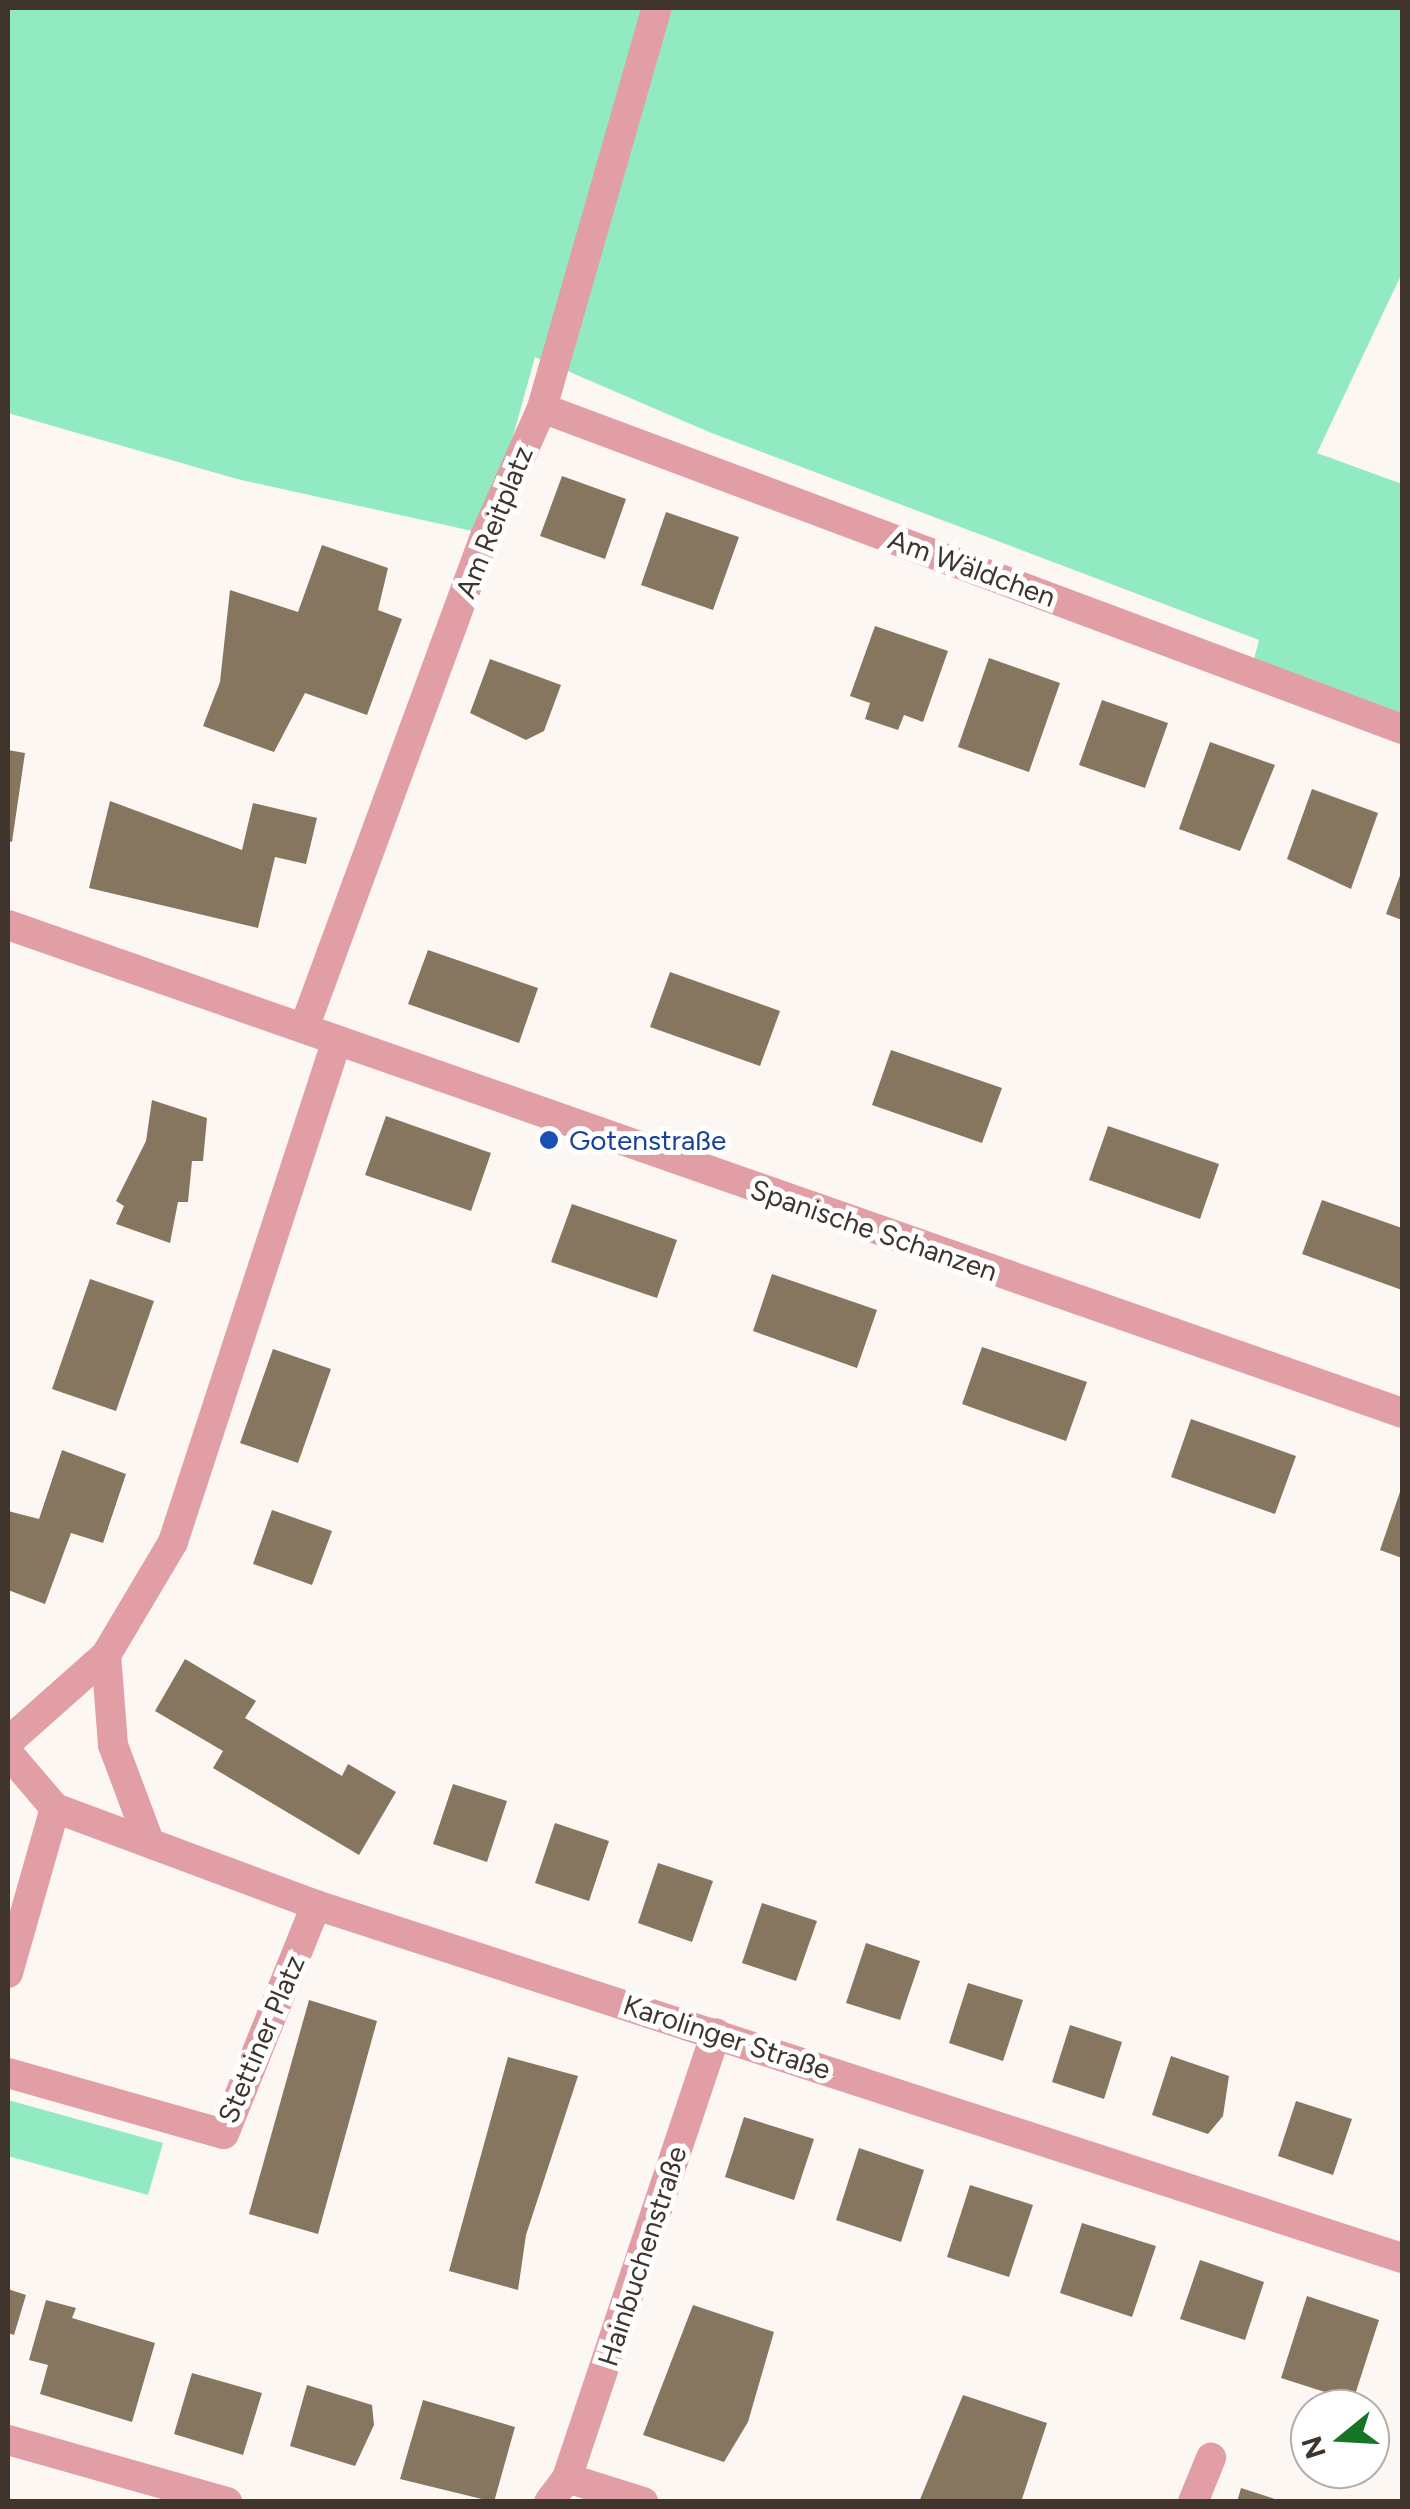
<!DOCTYPE html>
<html>
<head>
<meta charset="utf-8">
<style>
  body { margin:0 }
  #map { position:relative; width:1410px; height:2509px; overflow:hidden; background:#fcf7f3; font-family:Figtree,sans-serif }
  div>[style] { position:absolute }
  [style*='--x'] { left:calc(var(--x)*1px); top:calc(var(--y)*1px); width:calc(var(--w)*1px); rotate:calc(var(--a)*1deg) }
  .green>* { inset:0; background:#92eac2 }
  .building>* { inset:0; background:#86765f }
  .minor>* { height:30px; margin:-15px; padding:0 15px; transform-origin:15px; border-radius:15px; background:#e19ea5 }
  .dots>* { width:28px; height:28px; translate:-50% -50%; box-sizing:border-box; border:5px solid #fff; border-radius:50% }
  span { translate:-50% -50%; white-space:nowrap; text-align:center; line-height:1.15; -webkit-text-stroke:10px #fff; paint-order:stroke }
  .street-label { font-size:28px; color:#3f352d }
  .transit-label { font-size:28px; color:#164399 }
  .left { translate:0 -50%; text-align:left }
  .frame { position:absolute; inset:0; border:10px solid #3f352d; pointer-events:none }
  .north { position:absolute; left:1290px; top:2389px; width:100px; height:100px; box-sizing:border-box; background:#fff; border:2px solid #b2aeab; border-radius:50%; rotate:252deg; font-size:28px; font-weight:700; line-height:40px; text-align:center; color:#3f352d }
  .north::after { content:''; display:block; margin:auto; width:35px; height:45px; background:#167626; clip-path:polygon(50% 0,100% 100%,50% 72%,0 100%) }
</style>
</head>
<body>
<div id="map">
  <div class="green">
    <i style="clip-path:polygon(8px 8px,1402px 8px,1402px 273px,1317px 453px,1402px 484px,1402px 719px,1252px 667px,1259px 640px,709px 432px,535px 357px,486px 534px,237px 479px,8px 413px)"></i>
    <i style="clip-path:polygon(8px 2100px,163px 2143px,148px 2195px,8px 2156px)"></i>
  </div>
  <div class="building">
    <i style="clip-path:polygon(562px 476px,626px 499px,605px 559px,540px 536px)"></i>
    <i style="clip-path:polygon(666px 512px,739px 537px,713px 610px,641px 585px)"></i>
    <i style="clip-path:polygon(322px 545px,388px 568px,378px 610px,402px 619px,367px 715px,305px 693px,274px 752px,203px 726px,220px 682px,230px 590px,298px 612px)"></i>
    <i style="clip-path:polygon(875px 626px,948px 651px,923px 722px,904px 715px,898px 730px,865px 719px,870px 703px,850px 696px)"></i>
    <i style="clip-path:polygon(989px 658px,1060px 683px,1029px 772px,958px 747px)"></i>
    <i style="clip-path:polygon(490px 659px,561px 685px,544px 731px,526px 740px,470px 713px)"></i>
    <i style="clip-path:polygon(1102px 700px,1168px 723px,1145px 788px,1079px 765px)"></i>
    <i style="clip-path:polygon(1210px 742px,1275px 765px,1240px 851px,1179px 829px)"></i>
    <i style="clip-path:polygon(8px 750px,25px 753px,12px 842px,8px 841px)"></i>
    <i style="clip-path:polygon(1312px 789px,1378px 813px,1351px 889px,1287px 859px)"></i>
    <i style="clip-path:polygon(110px 801px,242px 850px,253px 803px,317px 818px,306px 864px,275px 857px,258px 928px,89px 888px)"></i>
    <i style="clip-path:polygon(1402px 870px,1402px 920px,1386px 914px)"></i>
    <i style="clip-path:polygon(428px 950px,538px 988px,519px 1043px,408px 1004px)"></i>
    <i style="clip-path:polygon(670px 972px,780px 1011px,760px 1066px,650px 1027px)"></i>
    <i style="clip-path:polygon(891px 1050px,1002px 1088px,982px 1143px,872px 1105px)"></i>
    <i style="clip-path:polygon(152px 1100px,207px 1118px,203px 1161px,192px 1161px,188px 1202px,178px 1202px,170px 1243px,116px 1224px,124px 1206px,116px 1201px,146px 1141px)"></i>
    <i style="clip-path:polygon(386px 1116px,491px 1153px,471px 1211px,365px 1175px)"></i>
    <i style="clip-path:polygon(1108px 1126px,1219px 1164px,1200px 1219px,1089px 1180px)"></i>
    <i style="clip-path:polygon(1322px 1200px,1402px 1228px,1402px 1290px,1302px 1254px)"></i>
    <i style="clip-path:polygon(572px 1204px,677px 1240px,657px 1298px,551px 1262px)"></i>
    <i style="clip-path:polygon(772px 1274px,877px 1310px,857px 1368px,753px 1331px)"></i>
    <i style="clip-path:polygon(90px 1279px,154px 1301px,116px 1411px,52px 1389px)"></i>
    <i style="clip-path:polygon(982px 1347px,1087px 1382px,1066px 1441px,962px 1404px)"></i>
    <i style="clip-path:polygon(273px 1349px,331px 1369px,298px 1463px,240px 1443px)"></i>
    <i style="clip-path:polygon(1191px 1419px,1296px 1456px,1275px 1514px,1171px 1477px)"></i>
    <i style="clip-path:polygon(62px 1450px,126px 1474px,103px 1543px,71px 1533px,45px 1604px,8px 1590px,8px 1511px,39px 1519px)"></i>
    <i style="clip-path:polygon(1400px 1492px,1402px 1493px,1402px 1558px,1380px 1550px)"></i>
    <i style="clip-path:polygon(272px 1510px,332px 1531px,312px 1585px,253px 1564px)"></i>
    <i style="clip-path:polygon(185px 1659px,256px 1701px,245px 1718px,342px 1776px,348px 1764px,396px 1792px,359px 1855px,213px 1768px,223px 1751px,155px 1711px)"></i>
    <i style="clip-path:polygon(453px 1784px,507px 1801px,487px 1862px,433px 1844px)"></i>
    <i style="clip-path:polygon(555px 1823px,609px 1841px,589px 1901px,535px 1883px)"></i>
    <i style="clip-path:polygon(658px 1863px,713px 1881px,692px 1942px,638px 1923px)"></i>
    <i style="clip-path:polygon(762px 1903px,817px 1921px,796px 1981px,742px 1963px)"></i>
    <i style="clip-path:polygon(866px 1943px,920px 1961px,900px 2020px,846px 2003px)"></i>
    <i style="clip-path:polygon(968px 1983px,1023px 2000px,1003px 2061px,949px 2043px)"></i>
    <i style="clip-path:polygon(309px 2000px,377px 2021px,318px 2234px,249px 2214px)"></i>
    <i style="clip-path:polygon(1070px 2025px,1122px 2042px,1104px 2099px,1052px 2082px)"></i>
    <i style="clip-path:polygon(1171px 2056px,1229px 2076px,1223px 2116px,1208px 2134px,1152px 2115px)"></i>
    <i style="clip-path:polygon(508px 2057px,578px 2076px,526px 2235px,518px 2290px,449px 2271px)"></i>
    <i style="clip-path:polygon(1296px 2101px,1352px 2119px,1333px 2175px,1278px 2156px)"></i>
    <i style="clip-path:polygon(744px 2117px,814px 2139px,794px 2200px,725px 2177px)"></i>
    <i style="clip-path:polygon(859px 2148px,924px 2170px,901px 2242px,836px 2220px)"></i>
    <i style="clip-path:polygon(970px 2185px,1033px 2205px,1009px 2277px,947px 2257px)"></i>
    <i style="clip-path:polygon(1082px 2223px,1156px 2246px,1132px 2317px,1060px 2293px)"></i>
    <i style="clip-path:polygon(1200px 2260px,1264px 2282px,1245px 2340px,1180px 2319px)"></i>
    <i style="clip-path:polygon(8px 2289px,26px 2295px,14px 2335px,8px 2333px)"></i>
    <i style="clip-path:polygon(1307px 2296px,1379px 2320px,1353px 2401px,1281px 2378px)"></i>
    <i style="clip-path:polygon(46px 2300px,76px 2308px,72px 2318px,155px 2343px,132px 2422px,40px 2394px,48px 2365px,29px 2360px)"></i>
    <i style="clip-path:polygon(693px 2305px,774px 2332px,748px 2422px,724px 2462px,643px 2435px)"></i>
    <i style="clip-path:polygon(192px 2373px,262px 2393px,243px 2455px,174px 2434px)"></i>
    <i style="clip-path:polygon(307px 2385px,372px 2405px,374px 2425px,355px 2466px,290px 2446px)"></i>
    <i style="clip-path:polygon(963px 2395px,1047px 2423px,1021px 2502px,919px 2502px)"></i>
    <i style="clip-path:polygon(423px 2400px,515px 2427px,494px 2502px,400px 2479px)"></i>
    <i style="clip-path:polygon(1241px 2488px,1281px 2501px,1281px 2502px,1237px 2502px)"></i>
  </div>
  <div class="minor">
    <i style="--x:542;--y:408;--w:918;--a:20.47"></i>
    <i style="--x:8;--y:925;--w:1477;--a:19.29"></i>
    <i style="--x:304;--y:1028;--w:526;--a:-69.78"></i>
    <i style="--x:486;--y:534;--w:138;--a:-66"></i>
    <i style="--x:542;--y:408;--w:416;--a:-74"></i>
    <i style="--x:8;--y:1742;--w:131;--a:-41.6"></i>
    <i style="--x:8;--y:1753;--w:72;--a:49.5"></i>
    <i style="--x:55;--y:1808;--w:278;--a:20.4"></i>
    <i style="--x:316;--y:1905;--w:1142;--a:18.01"></i>
    <i style="--x:147;--y:1836;--w:97;--a:-110.5"></i>
    <i style="--x:113;--y:1745;--w:90;--a:-94.4"></i>
    <i style="--x:106;--y:1655;--w:131;--a:-59.3"></i>
    <i style="--x:173;--y:1542;--w:525;--a:-71.91"></i>
    <i style="--x:8;--y:1973;--w:172;--a:-74.1"></i>
    <i style="--x:8;--y:2073;--w:224;--a:15.8"></i>
    <i style="--x:224;--y:2134;--w:247;--a:-68.1"></i>
    <i style="--x:8;--y:2440;--w:228;--a:15.8"></i>
    <i style="--x:567;--y:2478;--w:80;--a:17.5"></i>
    <i style="--x:549;--y:2502;--w:30;--a:-53"></i>
    <i style="--x:567;--y:2478;--w:469;--a:-71.5"></i>
    <i style="--x:1193;--y:2502;--w:48;--a:-67.8"></i>
  </div>
  <div class="dots">
    <i style="left:549px;top:1140px;background:#1a4fb4"></i>
  </div>
  <div class="street-label">
    <span style="left:494px;top:522px;rotate:-68deg">Am Reitplatz</span>
    <span style="left:972px;top:568px;rotate:20deg">Am Wäldchen</span>
    <span style="left:874px;top:1230px;rotate:19deg">Spanische Schanzen</span>
    <span style="left:727px;top:2037px;rotate:18deg">Karolinger Straße</span>
    <span style="left:261px;top:2039px;rotate:-67deg">Stettiner Platz</span>
    <span style="left:642px;top:2256px;rotate:-72deg">Hainbuchenstraße</span>
  </div>
  <div class="transit-label">
    <span class="left" style="left:569px;top:1140px">Gotenstraße</span>
  </div>
  <div class="frame"></div>
  <div class="north">N</div>
</div>
</body>
</html>
